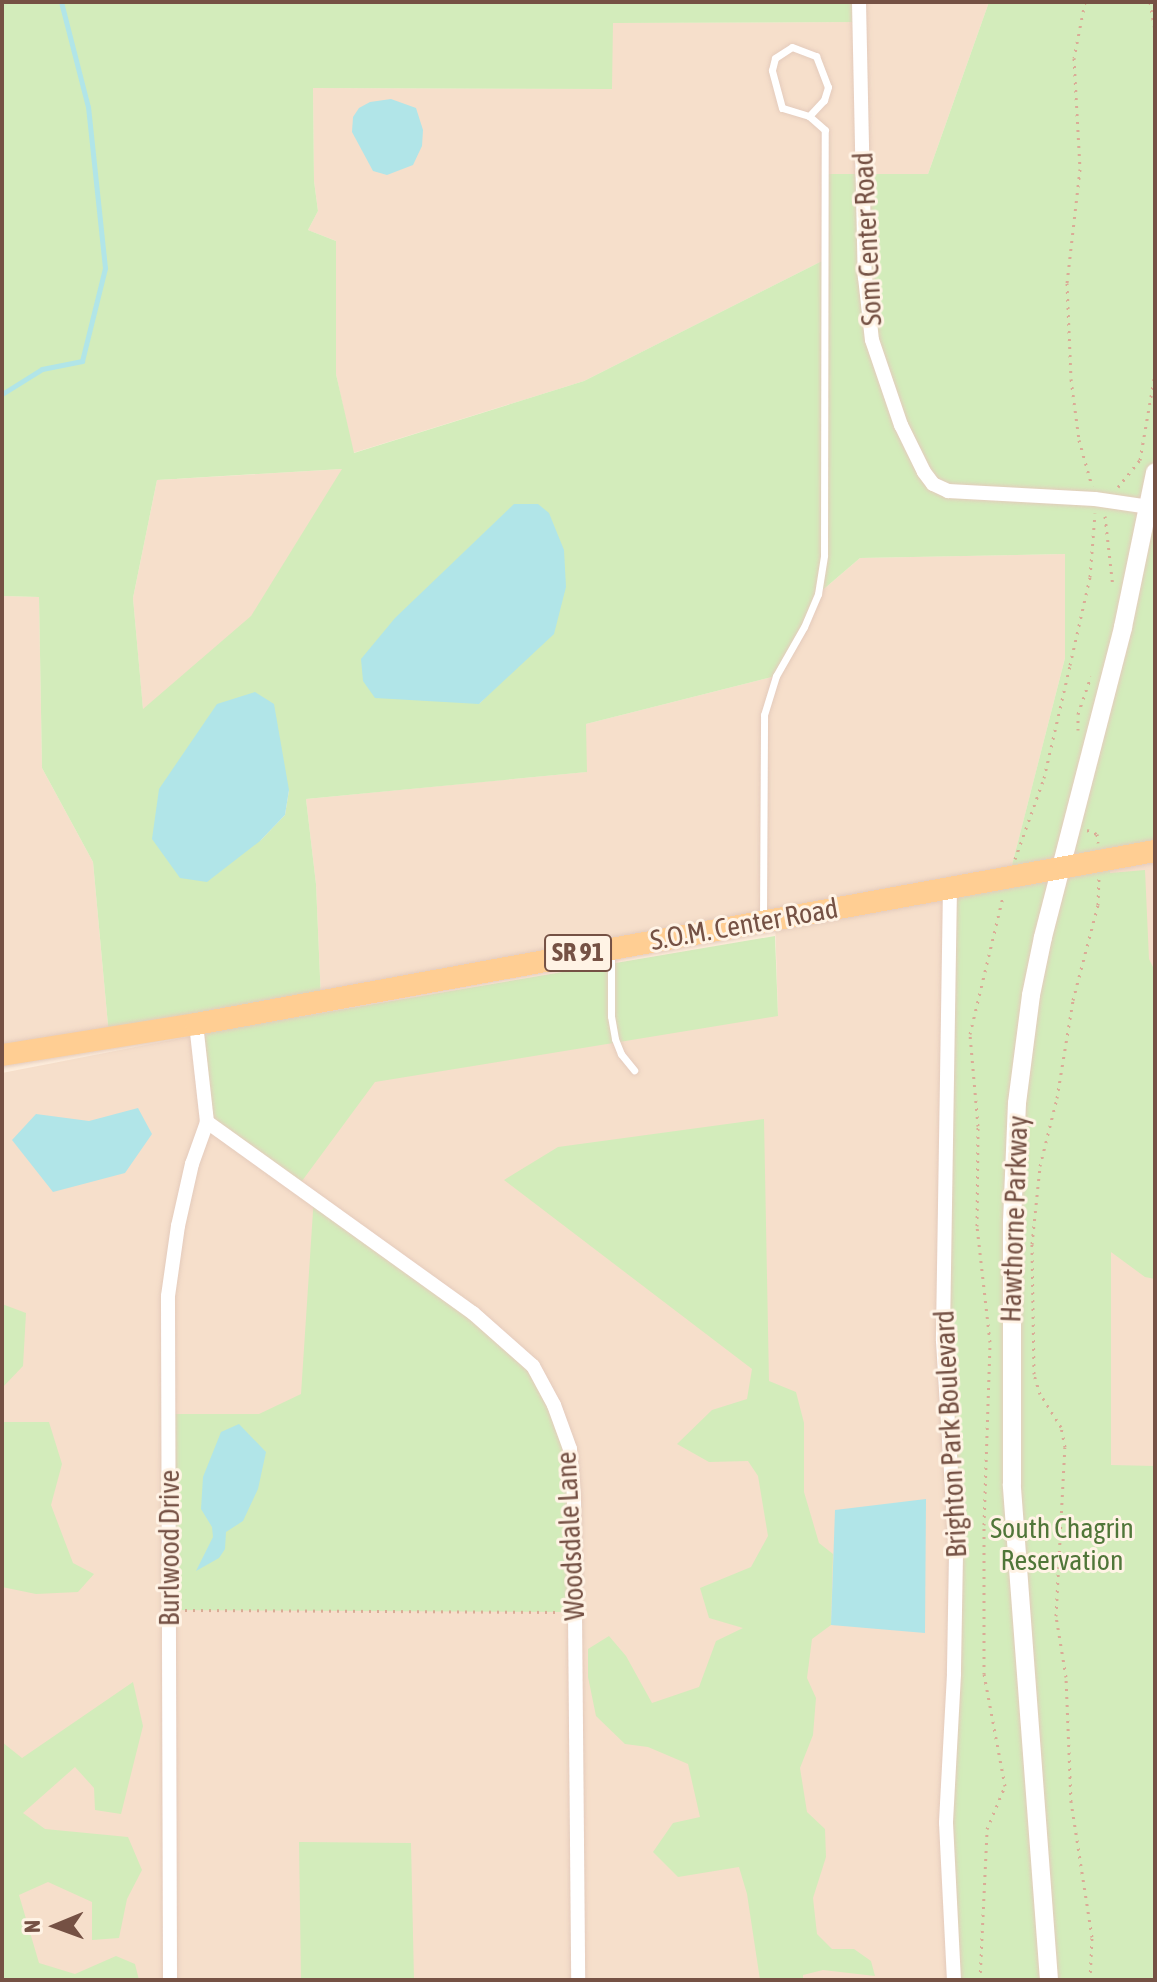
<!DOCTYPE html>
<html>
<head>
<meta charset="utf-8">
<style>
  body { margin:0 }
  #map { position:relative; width:1157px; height:1982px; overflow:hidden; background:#feeedd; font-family:"Asap Condensed",sans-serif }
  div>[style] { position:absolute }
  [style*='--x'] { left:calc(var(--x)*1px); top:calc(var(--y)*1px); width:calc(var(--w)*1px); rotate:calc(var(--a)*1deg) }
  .residential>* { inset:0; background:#f6dfcb }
  .green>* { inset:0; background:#d3ecbb }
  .water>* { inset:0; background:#b1e5e8 }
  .stream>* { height:5px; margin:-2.5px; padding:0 2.5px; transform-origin:2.5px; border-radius:2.5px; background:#b1e5e8 }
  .path>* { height:3px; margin-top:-1.5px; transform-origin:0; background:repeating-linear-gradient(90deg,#daab96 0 2px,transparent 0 8px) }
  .roads { filter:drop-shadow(0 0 2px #e4cbbc) drop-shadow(0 0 2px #e4cbbc) }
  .lane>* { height:7px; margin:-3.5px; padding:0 3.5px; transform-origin:3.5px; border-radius:3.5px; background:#fff }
  .street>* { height:14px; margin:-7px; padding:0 7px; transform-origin:7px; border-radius:7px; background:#fff }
  .secondary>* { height:18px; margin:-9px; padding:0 9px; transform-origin:9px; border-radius:9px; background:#fff }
  .primary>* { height:22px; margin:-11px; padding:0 11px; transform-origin:11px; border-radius:11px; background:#ffce93 }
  span { translate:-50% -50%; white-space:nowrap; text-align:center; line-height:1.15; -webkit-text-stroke:6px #fff3e5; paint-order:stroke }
  .shield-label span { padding:2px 6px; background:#fff3e5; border:2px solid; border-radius:6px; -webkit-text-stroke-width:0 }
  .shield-label { font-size:26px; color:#755144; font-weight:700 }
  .street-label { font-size:28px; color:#755144 }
  .park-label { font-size:28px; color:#507639 }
  .frame { position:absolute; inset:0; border:4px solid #755144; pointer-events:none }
  .north { position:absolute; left:16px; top:1886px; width:80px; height:80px; -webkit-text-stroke:6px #fff3e5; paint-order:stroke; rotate:269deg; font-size:22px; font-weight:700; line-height:32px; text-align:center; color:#755144 }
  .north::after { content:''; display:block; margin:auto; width:28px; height:36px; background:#755144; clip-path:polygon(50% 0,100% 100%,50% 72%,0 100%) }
</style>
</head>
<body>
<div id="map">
  <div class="residential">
    <i style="clip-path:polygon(859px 2px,989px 2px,928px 174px,826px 174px,826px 259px,584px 381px,353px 453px,336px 374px,336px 241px,308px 230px,318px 211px,314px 181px,313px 88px,612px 89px,612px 23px,859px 22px)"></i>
    <i style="clip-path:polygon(343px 469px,251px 617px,143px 710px,133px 598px,157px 480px)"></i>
    <i style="clip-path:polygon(1066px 554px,1065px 658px,1009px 877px,954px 1490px,954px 1980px,2px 1980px,2px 1073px,289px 1017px,778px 1016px,775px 919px,321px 1000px,316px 884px,306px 799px,586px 772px,586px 724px,776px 676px,818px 594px,860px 558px)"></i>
    <i style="clip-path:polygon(2px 596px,39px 597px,42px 768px,93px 862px,109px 1036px,2px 1055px)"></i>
    <i style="clip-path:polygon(1155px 852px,1155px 1466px,1111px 1466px,1109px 859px)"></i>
  </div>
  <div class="green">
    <i style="clip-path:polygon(evenodd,2px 2px,859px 2px,860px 22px,613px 23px,612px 89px,313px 88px,314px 181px,318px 211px,308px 230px,336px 241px,336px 374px,354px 453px,584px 381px,826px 259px,826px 174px,928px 174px,989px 2px,1155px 2px,1155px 852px,1109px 861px,1110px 873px,1145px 870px,1149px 959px,1155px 971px,1155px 1279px,1145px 1277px,1111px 1252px,1111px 1465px,1155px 1466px,1155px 1980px,954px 1980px,948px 1893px,954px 1674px,944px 1393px,950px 887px,1007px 878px,1012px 865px,1065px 658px,1065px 554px,860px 558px,818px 594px,776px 676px,586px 724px,587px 772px,306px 799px,316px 884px,321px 1000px,109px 1036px,93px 862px,42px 768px,39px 597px,2px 596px,2px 2px,342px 469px,251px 616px,143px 709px,133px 598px,157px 480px,342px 469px,2px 2px,564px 550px,506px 676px,479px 704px,564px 550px,2px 2px,289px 790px,285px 815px,260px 841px,289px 790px)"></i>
    <i style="clip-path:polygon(775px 936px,778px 1016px,375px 1082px,299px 1185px,207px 1122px,197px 1034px)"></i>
    <i style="clip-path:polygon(764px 1119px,769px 1381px,796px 1392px,804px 1423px,804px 1492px,819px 1543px,833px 1554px,831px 1625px,812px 1639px,807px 1678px,816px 1698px,813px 1735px,800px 1768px,807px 1812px,825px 1829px,826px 1857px,813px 1898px,817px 1934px,832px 1949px,854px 1949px,871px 1961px,875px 1976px,823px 1970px,803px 1975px,803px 1980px,760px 1980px,747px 1894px,739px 1867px,678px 1877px,653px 1852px,673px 1823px,700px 1817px,688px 1764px,648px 1747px,625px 1744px,596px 1716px,588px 1677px,588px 1649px,609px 1636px,626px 1656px,652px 1703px,699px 1687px,716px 1641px,743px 1628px,709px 1618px,700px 1588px,751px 1567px,768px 1536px,758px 1476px,748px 1461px,709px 1462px,677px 1444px,712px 1410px,747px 1399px,752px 1369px,504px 1180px,558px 1147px)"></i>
    <i style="clip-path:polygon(314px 1196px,533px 1366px,570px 1449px,575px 1612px,169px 1610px,169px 1414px,259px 1414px,301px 1394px)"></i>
    <i style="clip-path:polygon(2px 1304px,26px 1313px,23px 1366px,2px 1388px)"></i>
    <i style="clip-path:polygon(2px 1422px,49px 1422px,62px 1464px,51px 1505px,73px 1563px,94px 1574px,78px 1592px,36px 1594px,2px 1587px)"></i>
    <i style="clip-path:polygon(133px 1682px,143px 1726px,121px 1814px,95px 1810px,94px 1788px,75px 1767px,23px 1813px,45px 1829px,128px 1837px,142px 1870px,127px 1899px,119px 1938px,92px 1940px,92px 1902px,48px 1882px,19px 1895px,39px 1963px,75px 1974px,116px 1956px,135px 1964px,139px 1980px,2px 1980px,2px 1742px,22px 1758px)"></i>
    <i style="clip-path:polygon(299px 1842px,411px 1843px,414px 1980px,301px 1980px)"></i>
  </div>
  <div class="water">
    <i style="clip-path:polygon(391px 99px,416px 108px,423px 130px,422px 146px,413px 165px,387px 175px,373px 171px,352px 132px,353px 117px,359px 108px,370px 102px)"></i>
    <i style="clip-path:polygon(514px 504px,538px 504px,549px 513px,564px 550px,566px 587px,554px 634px,479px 704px,375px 698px,363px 681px,361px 659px,395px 618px)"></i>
    <i style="clip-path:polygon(255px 692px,274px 704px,289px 790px,285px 815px,260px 841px,207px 882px,180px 878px,152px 839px,159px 789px,217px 704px)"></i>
    <i style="clip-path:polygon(138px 1108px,152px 1134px,125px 1173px,53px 1192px,12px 1140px,36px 1114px,89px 1121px)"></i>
    <i style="clip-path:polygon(239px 1424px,266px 1452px,258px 1489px,243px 1521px,226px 1532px,225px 1549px,219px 1558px,196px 1571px,213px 1537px,212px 1527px,201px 1509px,203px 1477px,221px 1432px)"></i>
    <i style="clip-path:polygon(926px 1499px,925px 1633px,831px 1625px,835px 1510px)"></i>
  </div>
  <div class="stream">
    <i style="--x:2;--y:394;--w:47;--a:-32"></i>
    <i style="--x:42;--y:369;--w:41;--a:-11.3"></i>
    <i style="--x:82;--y:361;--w:96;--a:-76.1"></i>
    <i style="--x:105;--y:268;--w:162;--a:-96"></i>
    <i style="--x:88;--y:107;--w:108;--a:-104.4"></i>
  </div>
  <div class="path">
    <i style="--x:1085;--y:2;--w:57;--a:101.1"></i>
    <i style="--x:1074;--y:58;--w:111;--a:86.9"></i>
    <i style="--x:1080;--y:169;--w:115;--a:96.5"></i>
    <i style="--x:1067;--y:283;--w:96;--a:87.6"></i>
    <i style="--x:1071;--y:379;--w:62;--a:82.5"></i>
    <i style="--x:1079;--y:440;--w:48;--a:74.2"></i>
    <i style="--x:1150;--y:2;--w:29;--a:80"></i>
    <i style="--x:1118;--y:487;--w:35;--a:-51"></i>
    <i style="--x:1140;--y:460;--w:88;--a:-80.2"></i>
    <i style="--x:1105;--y:516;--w:71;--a:83.6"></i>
    <i style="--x:1078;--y:730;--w:16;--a:-90"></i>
    <i style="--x:1078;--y:714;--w:40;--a:-71.1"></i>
    <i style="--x:1087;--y:830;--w:11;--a:22"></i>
    <i style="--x:1097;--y:834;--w:9;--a:84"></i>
    <i style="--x:1015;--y:859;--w:86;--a:-70.3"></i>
    <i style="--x:1044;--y:778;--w:116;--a:-77"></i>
    <i style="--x:1070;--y:665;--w:90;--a:-77.2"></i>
    <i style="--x:1090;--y:577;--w:64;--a:-85.5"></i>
    <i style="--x:185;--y:1610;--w:376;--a:0.3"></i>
    <i style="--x:980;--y:1980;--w:151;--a:-87.3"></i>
    <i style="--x:987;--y:1829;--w:47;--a:-67.3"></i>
    <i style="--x:1005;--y:1786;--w:114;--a:-100.6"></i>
    <i style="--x:984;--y:1674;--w:149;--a:-90"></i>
    <i style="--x:984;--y:1525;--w:183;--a:-88.1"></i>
    <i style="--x:990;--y:1342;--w:117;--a:-96.4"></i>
    <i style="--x:977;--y:1226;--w:100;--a:-89.4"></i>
    <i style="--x:978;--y:1126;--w:92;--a:-95"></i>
    <i style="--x:970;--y:1034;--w:141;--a:-76.5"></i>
    <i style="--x:1090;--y:1980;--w:43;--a:-87.3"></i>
    <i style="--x:1092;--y:1937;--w:137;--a:-98.8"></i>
    <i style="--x:1071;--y:1802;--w:125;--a:-92.3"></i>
    <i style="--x:1066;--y:1677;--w:62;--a:-99.3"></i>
    <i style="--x:1056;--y:1616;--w:169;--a:-87"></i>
    <i style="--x:1065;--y:1447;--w:20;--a:-101"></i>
    <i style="--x:1061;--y:1427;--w:39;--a:-122"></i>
    <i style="--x:1040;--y:1394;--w:21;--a:-107"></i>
    <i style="--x:1034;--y:1374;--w:130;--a:-90.9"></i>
    <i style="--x:1032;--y:1244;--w:78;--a:-84.1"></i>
    <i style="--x:1040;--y:1166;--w:70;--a:-76"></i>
    <i style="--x:1057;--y:1098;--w:99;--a:-80.7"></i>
    <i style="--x:1073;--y:1000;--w:98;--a:-75.3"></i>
    <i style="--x:1098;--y:905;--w:27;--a:-88"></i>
  </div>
  <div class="roads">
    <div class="lane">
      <i style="--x:763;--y:918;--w:203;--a:-89.7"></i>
      <i style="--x:764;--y:715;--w:41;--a:-72.9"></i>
      <i style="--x:776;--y:676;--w:56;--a:-60.3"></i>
      <i style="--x:804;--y:627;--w:36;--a:-67"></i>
      <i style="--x:818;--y:594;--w:39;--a:-81"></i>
      <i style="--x:824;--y:555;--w:425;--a:-89.9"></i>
      <i style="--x:825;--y:130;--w:21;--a:-139"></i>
      <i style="--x:809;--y:116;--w:28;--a:-163"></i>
      <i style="--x:782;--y:108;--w:39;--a:-105"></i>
      <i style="--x:772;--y:70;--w:12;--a:-76"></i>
      <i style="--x:775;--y:58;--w:20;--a:-33"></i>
      <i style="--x:792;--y:47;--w:26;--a:21"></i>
      <i style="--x:816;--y:56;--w:33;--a:69"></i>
      <i style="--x:828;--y:87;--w:14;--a:107"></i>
      <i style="--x:824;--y:100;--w:22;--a:133"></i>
      <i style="--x:611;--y:951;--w:65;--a:90"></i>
      <i style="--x:611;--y:1016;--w:23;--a:80"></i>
      <i style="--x:615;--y:1039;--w:16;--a:68"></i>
      <i style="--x:621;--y:1054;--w:21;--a:51"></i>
    </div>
    <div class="street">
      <i style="--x:859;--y:2;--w:275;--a:88.8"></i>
      <i style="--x:865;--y:277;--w:63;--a:83.7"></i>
      <i style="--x:872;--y:340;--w:90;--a:71.2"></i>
      <i style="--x:901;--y:425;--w:52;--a:63.9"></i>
      <i style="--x:924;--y:472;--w:15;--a:53"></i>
      <i style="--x:933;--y:484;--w:17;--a:25"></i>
      <i style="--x:948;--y:491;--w:147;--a:3.1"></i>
      <i style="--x:1095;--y:499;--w:55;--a:8.4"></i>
      <i style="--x:950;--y:887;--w:454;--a:90.9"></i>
      <i style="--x:943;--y:1341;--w:213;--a:86.5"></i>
      <i style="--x:956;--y:1554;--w:120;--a:91"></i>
      <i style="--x:954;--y:1674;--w:149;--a:93.1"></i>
      <i style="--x:946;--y:1823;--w:157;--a:87.1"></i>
      <i style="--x:196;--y:1024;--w:99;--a:83.6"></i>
      <i style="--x:207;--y:1122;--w:327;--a:35.7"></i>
      <i style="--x:473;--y:1313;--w:80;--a:41.5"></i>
      <i style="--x:533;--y:1366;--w:44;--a:61.7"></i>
      <i style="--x:554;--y:1405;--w:47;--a:70"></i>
      <i style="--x:570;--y:1449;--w:49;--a:85.3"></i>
      <i style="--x:574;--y:1498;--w:482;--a:89.5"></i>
      <i style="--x:170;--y:1980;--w:684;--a:-90.17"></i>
      <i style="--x:168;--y:1296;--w:71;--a:-81.9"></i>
      <i style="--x:178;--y:1226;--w:64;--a:-77.3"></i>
      <i style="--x:192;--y:1164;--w:45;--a:-70.3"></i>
    </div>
    <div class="secondary">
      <i style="--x:1049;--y:1980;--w:497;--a:-94.3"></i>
      <i style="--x:1012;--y:1484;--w:262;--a:-90"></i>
      <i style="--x:1012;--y:1222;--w:119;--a:-87.6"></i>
      <i style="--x:1017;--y:1103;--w:109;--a:-82.6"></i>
      <i style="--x:1031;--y:995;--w:59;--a:-78.3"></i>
      <i style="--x:1043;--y:937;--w:320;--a:-75.5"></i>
      <i style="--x:1123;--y:627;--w:158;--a:-78.3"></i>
    </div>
    <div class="primary">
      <i style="--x:2;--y:1055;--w:196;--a:-9.1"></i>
      <i style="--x:196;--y:1024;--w:974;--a:-10.23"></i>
    </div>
  </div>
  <div class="shield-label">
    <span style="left:578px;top:953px">SR 91</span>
  </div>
  <div class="street-label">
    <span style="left:867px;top:239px;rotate:-93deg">Som Center Road</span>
    <span style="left:744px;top:924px;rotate:-10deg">S.O.M. Center Road</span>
    <span style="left:1014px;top:1219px;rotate:-88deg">Hawthorne Parkway</span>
    <span style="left:950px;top:1434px;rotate:-93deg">Brighton Park Boulevard</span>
    <span style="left:570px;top:1536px;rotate:-93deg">Woodsdale Lane</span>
    <span style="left:169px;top:1548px;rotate:-90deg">Burlwood Drive</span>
  </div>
  <div class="park-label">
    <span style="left:1062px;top:1544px">South Chagrin<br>Reservation</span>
  </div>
  <div class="frame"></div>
  <div class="north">N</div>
</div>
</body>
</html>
